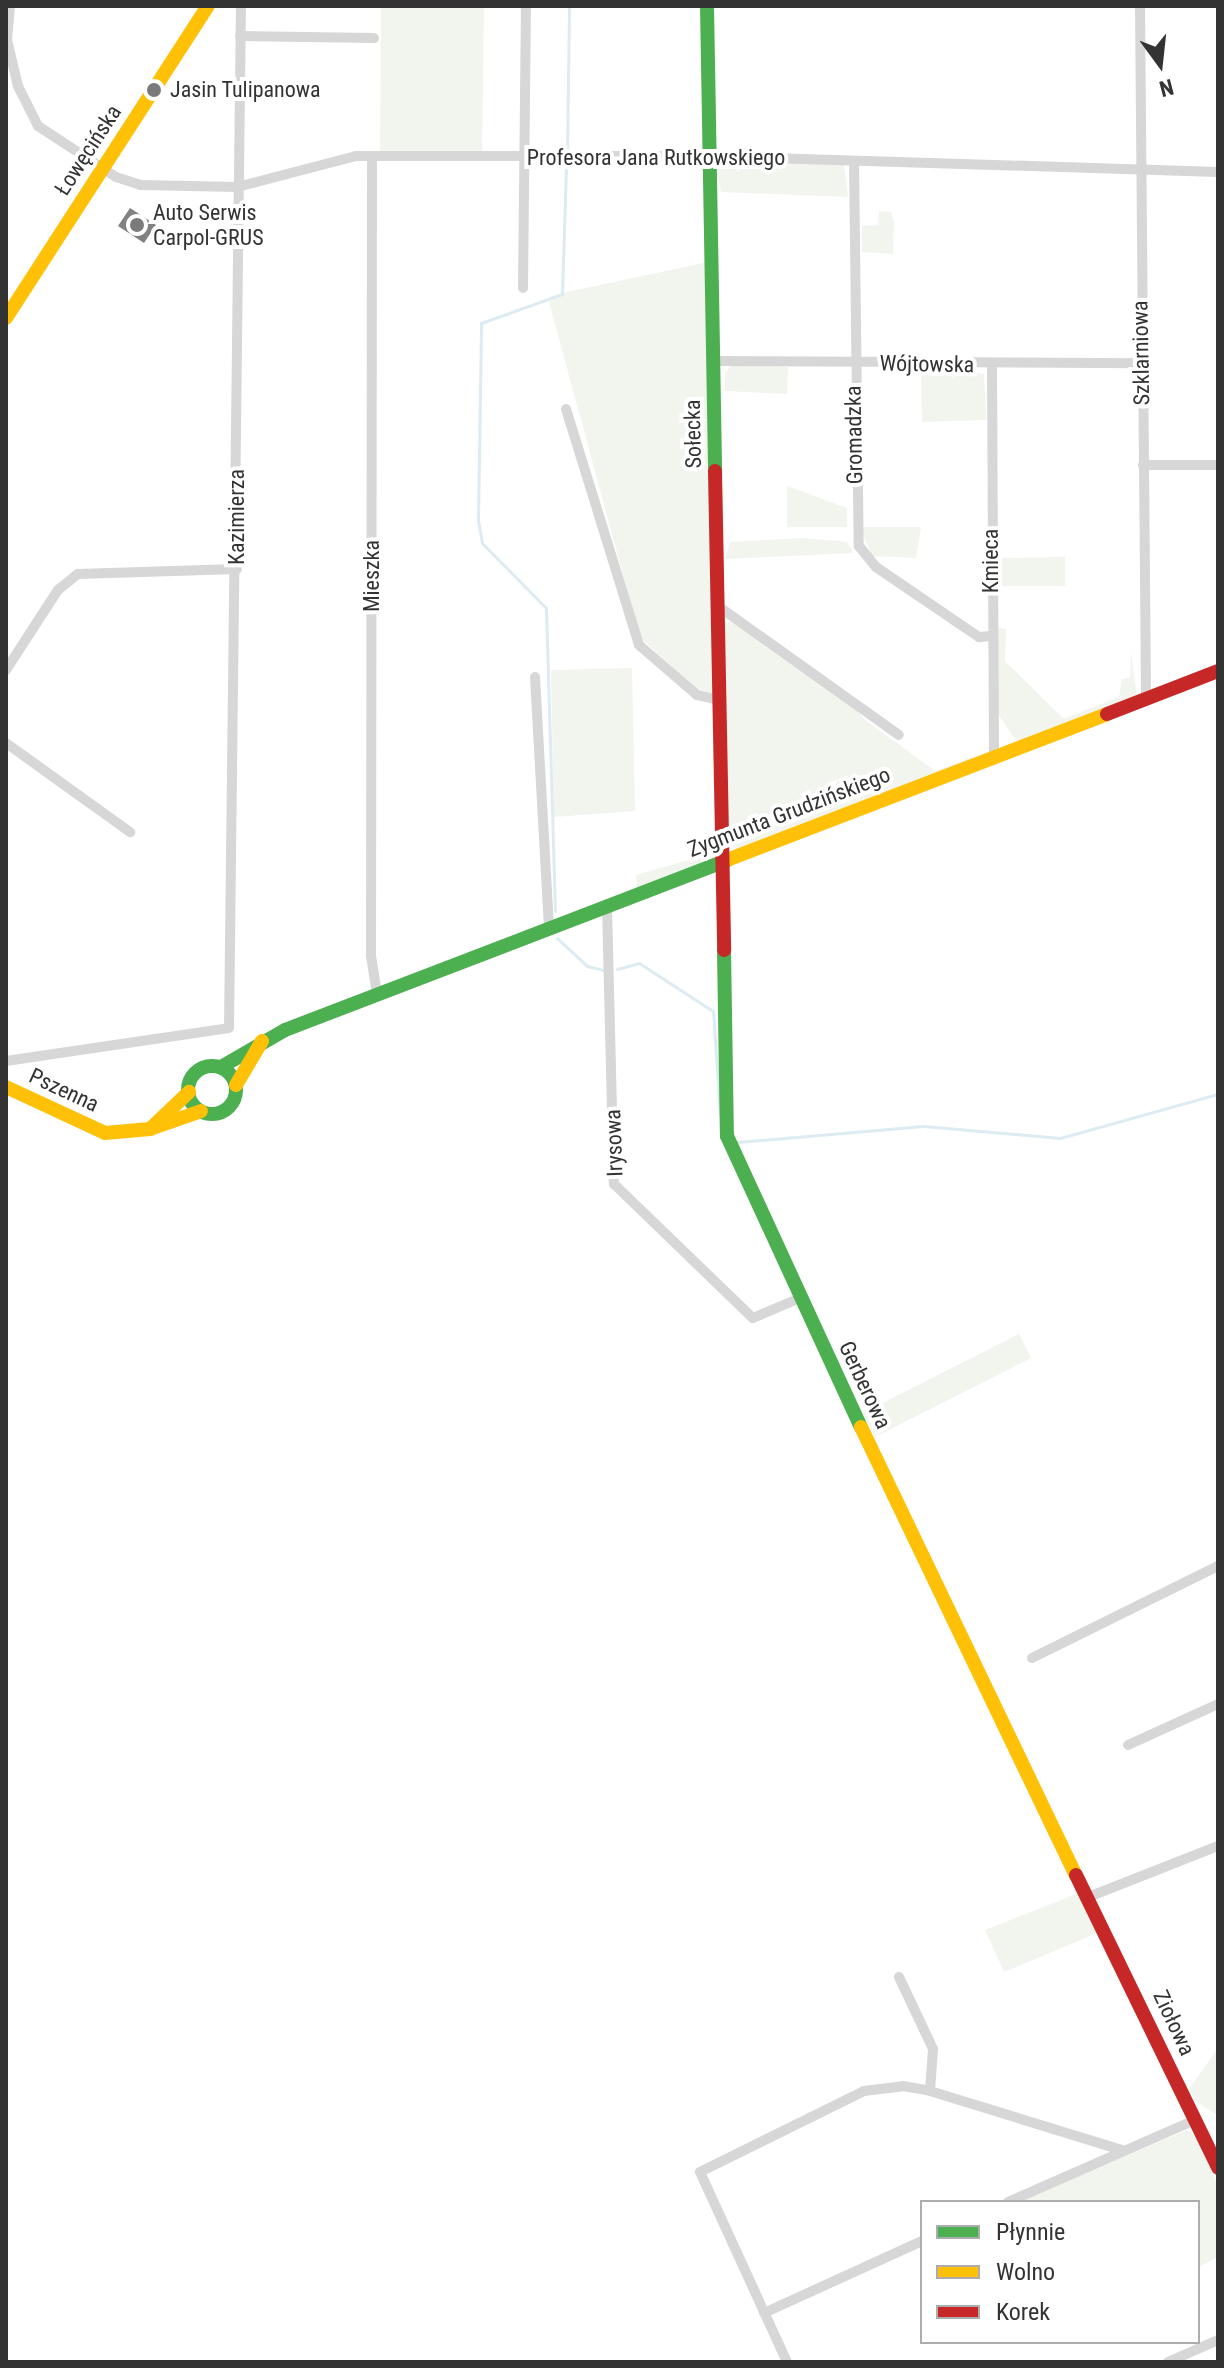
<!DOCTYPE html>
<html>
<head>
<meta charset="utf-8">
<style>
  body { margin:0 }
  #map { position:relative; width:1224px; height:2368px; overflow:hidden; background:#fff; font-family:"Roboto Condensed",sans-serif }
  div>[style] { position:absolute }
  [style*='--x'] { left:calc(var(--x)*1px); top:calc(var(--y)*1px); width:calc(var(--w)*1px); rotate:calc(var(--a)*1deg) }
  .green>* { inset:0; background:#f1f5ed }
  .stream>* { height:3px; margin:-1.5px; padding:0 1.5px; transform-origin:1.5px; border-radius:1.5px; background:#ddebf3 }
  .building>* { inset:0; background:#818181 }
  .street>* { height:10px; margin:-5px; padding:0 5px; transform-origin:5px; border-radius:5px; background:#d7d7d7 }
  .fast>* { height:14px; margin:-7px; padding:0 7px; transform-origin:7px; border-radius:7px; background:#4caf50 }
  .fast>.ring { margin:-7px; padding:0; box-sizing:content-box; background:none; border:14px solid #4caf50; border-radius:50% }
  .slow>* { height:14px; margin:-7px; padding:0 7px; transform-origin:7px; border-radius:7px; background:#ffc107 }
  .jam>* { height:14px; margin:-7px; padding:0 7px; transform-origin:7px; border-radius:7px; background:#c62828 }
  .dots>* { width:22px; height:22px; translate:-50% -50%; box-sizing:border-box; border:4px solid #fff; border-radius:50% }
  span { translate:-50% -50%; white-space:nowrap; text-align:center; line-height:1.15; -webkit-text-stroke:8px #fff; paint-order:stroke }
  .poi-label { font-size:22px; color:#333 }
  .left { translate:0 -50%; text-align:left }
  .street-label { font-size:22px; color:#333 }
  .frame { position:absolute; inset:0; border:8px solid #333; pointer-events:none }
  .legend { position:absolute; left:920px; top:2200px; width:280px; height:144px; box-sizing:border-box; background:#fff; border:2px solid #adadad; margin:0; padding:10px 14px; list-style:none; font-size:24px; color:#333 }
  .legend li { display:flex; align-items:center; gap:16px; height:40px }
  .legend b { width:40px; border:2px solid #adadad }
  .north { position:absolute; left:1120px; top:24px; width:80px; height:80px; -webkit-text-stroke:6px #fff; paint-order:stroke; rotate:165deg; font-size:22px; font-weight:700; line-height:32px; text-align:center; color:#333 }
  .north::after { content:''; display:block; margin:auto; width:28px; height:36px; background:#333; clip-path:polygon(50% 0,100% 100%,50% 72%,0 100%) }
</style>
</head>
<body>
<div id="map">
  <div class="green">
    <i style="clip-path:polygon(381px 6px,484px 6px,482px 155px,380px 153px)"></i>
    <i style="clip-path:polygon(721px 161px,844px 165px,848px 197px,721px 192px,716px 167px)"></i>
    <i style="clip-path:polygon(879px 211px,891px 212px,894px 221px,893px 254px,862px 252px,862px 226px,878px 225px)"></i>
    <i style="clip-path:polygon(708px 262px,716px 697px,700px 693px,640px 637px,549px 302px,567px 292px)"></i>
    <i style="clip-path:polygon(732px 365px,788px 367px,787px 394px,725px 391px,725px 373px)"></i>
    <i style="clip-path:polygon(953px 368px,984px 374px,986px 420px,922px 422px,921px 370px)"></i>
    <i style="clip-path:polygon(787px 486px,847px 508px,847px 527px,787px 527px)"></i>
    <i style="clip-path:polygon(860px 527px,921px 527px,916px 558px,872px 556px)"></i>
    <i style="clip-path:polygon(803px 538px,847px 542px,853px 553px,725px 559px,730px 542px)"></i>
    <i style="clip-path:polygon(1065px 557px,1065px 586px,999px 586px,999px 558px)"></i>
    <i style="clip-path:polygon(995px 615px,999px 628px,1006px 629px,1005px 661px,1064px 719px,1119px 697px,1122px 679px,1130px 678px,1131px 651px,1137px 698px,1021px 742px,1015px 739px,998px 714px)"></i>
    <i style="clip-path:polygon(731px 621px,845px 697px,864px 719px,935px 771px,972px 757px,969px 766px,735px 850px,728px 836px,723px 624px)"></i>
    <i style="clip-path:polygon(632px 668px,635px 811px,554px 817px,551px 670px)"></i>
    <i style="clip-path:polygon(713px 834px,714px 858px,638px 897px,636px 875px,696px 858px)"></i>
    <i style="clip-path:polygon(1019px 1334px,1031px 1358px,875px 1437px,863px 1413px)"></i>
    <i style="clip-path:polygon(1082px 1892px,1102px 1931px,1004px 1972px,985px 1930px)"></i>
    <i style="clip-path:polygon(1218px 2048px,1218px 2115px,1196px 2102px,1189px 2089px)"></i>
    <i style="clip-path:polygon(1187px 2130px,1196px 2135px,1218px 2186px,1218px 2257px,1198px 2267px,1198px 2202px,1017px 2202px)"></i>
  </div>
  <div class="stream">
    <i style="--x:567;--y:153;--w:147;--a:-89.2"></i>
    <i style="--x:555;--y:911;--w:303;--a:-91.7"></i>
    <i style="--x:546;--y:608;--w:91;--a:-134.6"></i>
    <i style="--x:482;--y:543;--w:23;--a:-100"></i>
    <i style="--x:478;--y:520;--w:197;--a:-89.1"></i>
    <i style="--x:481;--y:323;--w:86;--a:-19.7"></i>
    <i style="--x:562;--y:294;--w:129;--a:-88.2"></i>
    <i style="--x:557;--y:938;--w:41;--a:43"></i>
    <i style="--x:587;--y:966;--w:21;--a:14"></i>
    <i style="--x:617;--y:969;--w:23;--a:-15"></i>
    <i style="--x:639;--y:963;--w:88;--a:33"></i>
    <i style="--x:713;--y:1011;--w:104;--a:86.1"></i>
    <i style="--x:737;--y:1142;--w:187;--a:-4.9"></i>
    <i style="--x:923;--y:1126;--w:138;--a:5"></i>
    <i style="--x:1060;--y:1138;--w:164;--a:-15.6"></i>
  </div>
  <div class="building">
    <i style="clip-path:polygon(130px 208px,156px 225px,144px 243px,118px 226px)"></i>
  </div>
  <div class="street">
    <i style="--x:10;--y:6;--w:34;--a:95"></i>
    <i style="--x:7;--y:40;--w:47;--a:76.6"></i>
    <i style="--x:18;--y:86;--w:45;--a:63.4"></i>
    <i style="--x:38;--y:126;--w:93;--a:33.2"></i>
    <i style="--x:116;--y:177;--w:26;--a:18"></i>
    <i style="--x:141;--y:185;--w:96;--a:1.2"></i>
    <i style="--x:237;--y:187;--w:123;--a:-14.6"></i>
    <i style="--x:356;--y:156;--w:354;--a:0"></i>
    <i style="--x:710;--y:156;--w:508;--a:1.8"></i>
    <i style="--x:1140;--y:6;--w:693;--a:89.5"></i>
    <i style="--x:240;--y:36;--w:134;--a:0.9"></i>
    <i style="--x:372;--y:158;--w:798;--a:90.07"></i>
    <i style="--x:371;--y:956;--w:39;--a:81"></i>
    <i style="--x:854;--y:161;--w:385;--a:89.3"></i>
    <i style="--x:859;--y:546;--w:27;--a:51"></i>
    <i style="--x:876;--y:567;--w:125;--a:34.2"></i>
    <i style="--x:979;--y:637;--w:11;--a:-5"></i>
    <i style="--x:523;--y:288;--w:282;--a:-89.4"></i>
    <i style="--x:714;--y:361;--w:426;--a:0.3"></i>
    <i style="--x:992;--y:365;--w:392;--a:89.7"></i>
    <i style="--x:566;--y:409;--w:247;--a:72.8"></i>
    <i style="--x:639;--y:645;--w:77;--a:40.8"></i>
    <i style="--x:697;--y:695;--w:23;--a:13"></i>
    <i style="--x:1143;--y:465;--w:75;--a:0"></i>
    <i style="--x:718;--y:606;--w:222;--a:35.5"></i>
    <i style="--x:6;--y:670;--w:95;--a:-57"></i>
    <i style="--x:58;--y:590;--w:26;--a:-39"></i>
    <i style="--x:78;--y:574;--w:159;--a:-1.8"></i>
    <i style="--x:535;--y:677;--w:251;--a:86.8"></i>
    <i style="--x:6;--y:743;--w:153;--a:35.7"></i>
    <i style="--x:607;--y:906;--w:278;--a:88.6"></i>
    <i style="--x:614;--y:1184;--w:193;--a:44"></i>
    <i style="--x:753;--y:1318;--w:51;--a:-23.1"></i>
    <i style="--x:6;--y:1061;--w:225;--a:-8.4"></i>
    <i style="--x:229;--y:1028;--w:1022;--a:-89.33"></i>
    <i style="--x:1032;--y:1658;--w:208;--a:-26.3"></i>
    <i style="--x:1128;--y:1745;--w:99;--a:-24.5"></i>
    <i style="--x:1091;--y:1896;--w:136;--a:-21.5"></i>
    <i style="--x:899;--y:1977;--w:80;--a:64.7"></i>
    <i style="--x:933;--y:2049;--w:42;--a:94.1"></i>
    <i style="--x:930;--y:2091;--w:201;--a:17.1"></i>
    <i style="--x:1008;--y:2202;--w:204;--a:-23.7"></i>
    <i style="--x:764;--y:2313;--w:174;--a:-24.5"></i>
    <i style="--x:787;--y:2362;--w:209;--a:-114.6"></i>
    <i style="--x:700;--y:2172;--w:183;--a:-26.3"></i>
    <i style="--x:864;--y:2091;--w:39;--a:-7"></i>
    <i style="--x:903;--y:2086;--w:27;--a:10"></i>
    <i style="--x:1168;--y:2362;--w:55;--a:-23.7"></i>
  </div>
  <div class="fast">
    <i style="--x:707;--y:6;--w:465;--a:89"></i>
    <i style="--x:724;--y:950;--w:186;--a:89.1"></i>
    <i style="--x:727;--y:1136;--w:320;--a:65.3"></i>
    <i class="ring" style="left:188px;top:1066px;width:34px;height:34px"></i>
    <i style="--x:221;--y:1067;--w:74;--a:-30"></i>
    <i style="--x:285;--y:1030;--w:474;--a:-21"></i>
  </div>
  <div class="slow">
    <i style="--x:6;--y:318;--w:372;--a:-57.1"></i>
    <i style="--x:727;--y:860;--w:407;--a:-21"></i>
    <i style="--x:236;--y:1085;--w:51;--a:-59.4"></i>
    <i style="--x:6;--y:1087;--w:109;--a:24.9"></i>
    <i style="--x:105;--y:1133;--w:45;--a:-5.1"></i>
    <i style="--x:150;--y:1129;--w:54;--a:-19.4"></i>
    <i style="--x:150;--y:1129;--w:54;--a:-43.5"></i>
    <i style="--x:861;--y:1427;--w:497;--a:64.4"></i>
  </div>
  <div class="jam">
    <i style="--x:715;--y:471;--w:479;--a:88.9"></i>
    <i style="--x:1107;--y:714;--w:119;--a:-21.2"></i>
    <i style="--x:1076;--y:1875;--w:326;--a:64.1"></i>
  </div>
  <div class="dots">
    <i style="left:154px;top:90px;background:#7a7a7a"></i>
    <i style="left:137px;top:225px;background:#7a7a7a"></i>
  </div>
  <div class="poi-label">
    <span class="left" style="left:170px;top:90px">Jasin Tulipanowa</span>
    <span class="left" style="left:153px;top:225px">Auto Serwis<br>Carpol-GRUS</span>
  </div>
  <div class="street-label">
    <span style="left:88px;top:150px;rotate:-57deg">Łowęcińska</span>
    <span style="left:656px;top:158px">Profesora Jana Rutkowskiego</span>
    <span style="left:1141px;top:353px;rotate:-91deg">Szklarniowa</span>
    <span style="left:927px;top:364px;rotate:1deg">Wójtowska</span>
    <span style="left:693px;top:434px;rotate:-91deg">Sołecka</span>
    <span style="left:854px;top:435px;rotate:-91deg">Gromadzka</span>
    <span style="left:237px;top:517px;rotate:-90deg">Kazimierza</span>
    <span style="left:991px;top:561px;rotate:-90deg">Kmieca</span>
    <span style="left:372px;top:576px;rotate:-90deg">Mieszka</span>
    <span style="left:789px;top:812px;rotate:-21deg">Zygmunta Grudzińskiego</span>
    <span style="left:64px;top:1090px;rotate:25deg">Pszenna</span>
    <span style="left:614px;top:1143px;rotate:-92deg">Irysowa</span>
    <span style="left:865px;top:1385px;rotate:65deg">Gerberowa</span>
    <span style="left:1174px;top:2023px;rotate:65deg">Ziołowa</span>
  </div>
  <div class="frame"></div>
  <ul class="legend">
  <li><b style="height:10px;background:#4caf50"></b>Płynnie</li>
  <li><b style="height:10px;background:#ffc107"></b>Wolno</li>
  <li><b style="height:10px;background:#c62828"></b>Korek</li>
  </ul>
  <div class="north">N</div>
</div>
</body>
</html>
